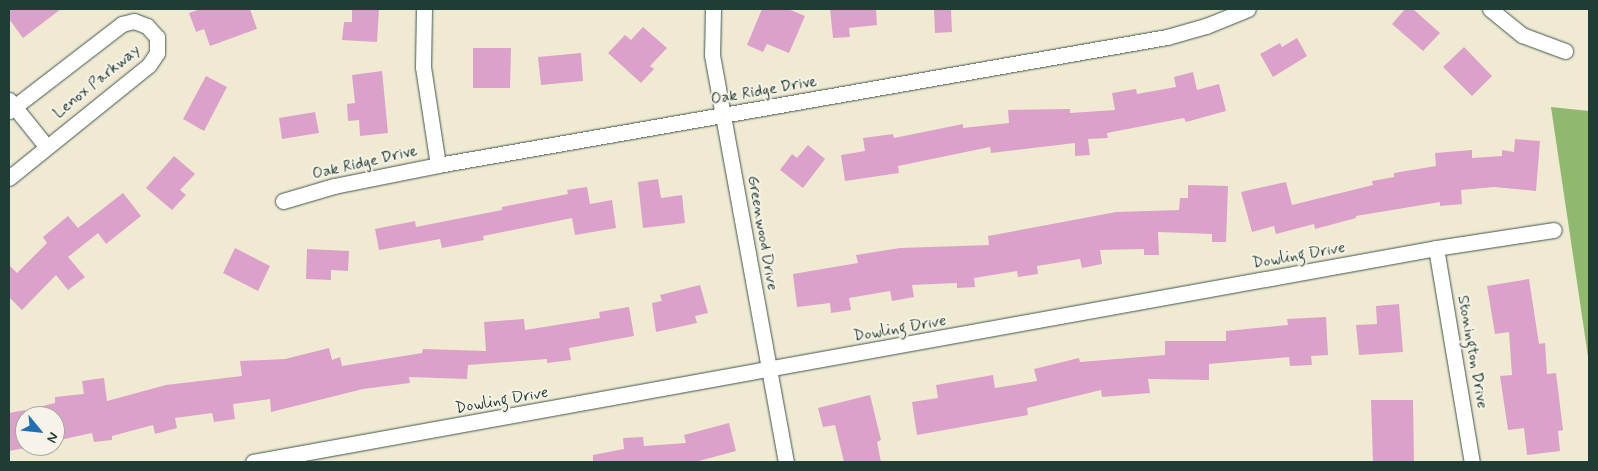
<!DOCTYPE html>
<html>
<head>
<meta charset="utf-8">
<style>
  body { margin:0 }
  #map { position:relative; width:1598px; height:471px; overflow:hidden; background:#f0ead3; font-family:Mynerve,sans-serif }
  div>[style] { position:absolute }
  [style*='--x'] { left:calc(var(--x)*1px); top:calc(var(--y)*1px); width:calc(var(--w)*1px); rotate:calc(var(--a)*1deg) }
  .forest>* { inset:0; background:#90b86e }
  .building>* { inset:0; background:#dca1ca }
  .roads { filter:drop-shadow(0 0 1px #3e574c) drop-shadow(0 0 1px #3e574c) }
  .street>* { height:15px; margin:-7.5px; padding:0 7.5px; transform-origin:7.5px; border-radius:7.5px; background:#fff }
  span { translate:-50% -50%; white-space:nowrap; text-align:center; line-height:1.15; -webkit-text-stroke:4px #f7f3e8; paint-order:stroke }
  .street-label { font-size:16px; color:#1f3d34 }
  .frame { position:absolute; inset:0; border:10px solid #1f3d34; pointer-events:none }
  .north { position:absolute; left:15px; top:406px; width:50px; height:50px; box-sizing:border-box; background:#f7f3e8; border:1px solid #a1aaa0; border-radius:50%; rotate:118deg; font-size:14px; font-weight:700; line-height:20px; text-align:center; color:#1f3d34 }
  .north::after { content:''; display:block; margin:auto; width:18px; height:22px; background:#1f6fb2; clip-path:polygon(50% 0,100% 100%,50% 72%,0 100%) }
</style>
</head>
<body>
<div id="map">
  <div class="forest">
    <i style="clip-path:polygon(1551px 107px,1589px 111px,1589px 363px)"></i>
  </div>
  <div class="building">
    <i style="clip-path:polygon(9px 9px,61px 9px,23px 38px,9px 19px)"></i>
    <i style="clip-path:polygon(201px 9px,250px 9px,257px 29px,210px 46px,204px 29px,196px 32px,189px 13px)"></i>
    <i style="clip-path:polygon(352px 9px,379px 9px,377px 42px,342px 40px,344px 22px,352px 22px)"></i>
    <i style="clip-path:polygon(762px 9px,788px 9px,805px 16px,789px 53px,767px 44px,763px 52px,747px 45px)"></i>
    <i style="clip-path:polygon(830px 9px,876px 9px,877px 25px,849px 28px,850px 37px,833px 38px)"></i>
    <i style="clip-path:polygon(934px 9px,951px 9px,952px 32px,935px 33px)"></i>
    <i style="clip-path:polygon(1405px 9px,1413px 9px,1440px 33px,1423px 51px,1392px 24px)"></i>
    <i style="clip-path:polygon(643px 27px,667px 48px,650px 66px,654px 69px,641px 83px,608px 53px,625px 35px,631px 40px)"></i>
    <i style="clip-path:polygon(1297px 38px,1307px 56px,1273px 77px,1260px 54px,1280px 43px,1282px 47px)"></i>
    <i style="clip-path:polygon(1464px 47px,1492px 76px,1472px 96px,1443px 67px)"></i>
    <i style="clip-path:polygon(473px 48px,511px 48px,510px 88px,473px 88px)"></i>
    <i style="clip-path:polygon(581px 53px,583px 81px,541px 85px,538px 57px)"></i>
    <i style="clip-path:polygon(382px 71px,388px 133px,360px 136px,359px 120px,348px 121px,347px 104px,355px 103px,352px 75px)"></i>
    <i style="clip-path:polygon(1193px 72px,1197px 90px,1219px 84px,1226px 111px,1186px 122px,1184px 118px,1107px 133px,1108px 138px,1088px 139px,1090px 155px,1075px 156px,1075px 143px,991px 153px,990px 147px,898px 166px,899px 173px,845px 181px,841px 155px,865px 151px,863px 138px,893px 134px,894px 138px,963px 124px,963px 128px,1009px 123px,1008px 110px,1070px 109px,1070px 113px,1115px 110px,1112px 93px,1136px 89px,1137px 94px,1176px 87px,1174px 77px)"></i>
    <i style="clip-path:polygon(206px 76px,227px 87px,204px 131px,183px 119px)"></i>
    <i style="clip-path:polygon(315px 112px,319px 133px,282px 139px,279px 118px)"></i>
    <i style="clip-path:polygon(1515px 139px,1540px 141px,1536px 191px,1494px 187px,1461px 190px,1462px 204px,1440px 206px,1440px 202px,1356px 216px,1356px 218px,1315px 229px,1314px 224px,1276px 234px,1274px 226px,1252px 232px,1241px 192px,1286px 182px,1292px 205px,1373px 185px,1372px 181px,1394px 177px,1394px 173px,1436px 166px,1435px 153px,1472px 150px,1472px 158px,1502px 156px,1502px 150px,1514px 152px)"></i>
    <i style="clip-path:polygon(808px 145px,825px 159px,803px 188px,780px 170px,792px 154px,797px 158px)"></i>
    <i style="clip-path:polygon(174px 156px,195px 174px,180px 190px,186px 195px,172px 210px,146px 188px)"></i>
    <i style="clip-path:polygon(658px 179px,661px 198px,682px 195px,685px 223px,643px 228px,638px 182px)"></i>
    <i style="clip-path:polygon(1188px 185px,1228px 186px,1226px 242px,1212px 242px,1212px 234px,1158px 232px,1159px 255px,1144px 255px,1144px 249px,1100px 250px,1102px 264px,1082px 268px,1080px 259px,1037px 266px,1038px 274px,1018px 277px,1017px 271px,974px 278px,975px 287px,957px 288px,957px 283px,912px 285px,914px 297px,892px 301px,890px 291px,849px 298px,851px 310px,831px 313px,830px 303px,797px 307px,793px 274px,858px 263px,856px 255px,900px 248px,989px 245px,988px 236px,1116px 212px,1179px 210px,1180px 198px,1188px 198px)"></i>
    <i style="clip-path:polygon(587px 187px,590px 204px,612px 200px,616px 228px,575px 235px,572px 218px,483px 236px,484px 240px,442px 248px,440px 239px,379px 250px,375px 229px,415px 221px,416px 227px,502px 210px,502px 207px,568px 194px,567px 190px)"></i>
    <i style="clip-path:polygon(123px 193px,141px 216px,106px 244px,98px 233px,68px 257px,85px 277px,68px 290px,56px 275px,22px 310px,9px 297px,9px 265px,17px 273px,47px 243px,43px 237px,68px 216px,78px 228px)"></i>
    <i style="clip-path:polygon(235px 248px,270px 266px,258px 291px,223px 273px)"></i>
    <i style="clip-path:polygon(307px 249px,349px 251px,348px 271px,331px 270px,331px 280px,306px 279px)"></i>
    <i style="clip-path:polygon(1529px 279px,1539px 344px,1545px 343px,1547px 374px,1556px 373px,1563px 430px,1558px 431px,1560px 451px,1527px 455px,1524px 428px,1508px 430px,1500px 376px,1512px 375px,1509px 332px,1495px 334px,1487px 286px)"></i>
    <i style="clip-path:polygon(700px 285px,708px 313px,695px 316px,697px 323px,656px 332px,652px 303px,662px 301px,660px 295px)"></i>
    <i style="clip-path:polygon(1399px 304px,1403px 352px,1359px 355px,1356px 325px,1377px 324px,1376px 306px)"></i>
    <i style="clip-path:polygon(629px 307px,634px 336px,569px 348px,571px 360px,547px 363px,547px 359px,468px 365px,467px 379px,409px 377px,410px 383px,363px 389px,271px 412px,270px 399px,233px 404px,235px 419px,214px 422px,212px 413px,175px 418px,177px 428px,155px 434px,153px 425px,112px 436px,112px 440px,94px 442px,92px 433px,55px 441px,55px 416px,26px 416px,26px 410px,55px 403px,55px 397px,84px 394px,82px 381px,104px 378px,107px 401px,166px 385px,242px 376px,240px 361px,285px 359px,329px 348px,332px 360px,340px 357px,342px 366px,422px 353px,423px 349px,486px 351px,484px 322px,524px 319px,525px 330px,600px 318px,599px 312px)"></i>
    <i style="clip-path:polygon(1326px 317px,1328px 355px,1311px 356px,1312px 365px,1290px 366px,1289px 357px,1209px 364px,1209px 380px,1148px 379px,1150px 393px,1102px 397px,1101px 390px,1027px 408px,1028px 415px,917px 435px,912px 402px,938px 398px,936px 385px,993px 375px,995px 388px,1037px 381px,1034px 369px,1079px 358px,1080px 362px,1165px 355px,1165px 341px,1226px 341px,1226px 331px,1288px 325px,1287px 319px)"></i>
    <i style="clip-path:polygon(870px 395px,881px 440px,877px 442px,881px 462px,844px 462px,835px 425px,823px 427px,818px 408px)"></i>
    <i style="clip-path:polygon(1371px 400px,1413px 400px,1414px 462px,1373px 462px)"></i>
    <i style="clip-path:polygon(25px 410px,25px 448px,9px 451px,9px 413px)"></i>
    <i style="clip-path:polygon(729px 423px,736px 451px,695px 462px,593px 462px,593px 455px,624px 449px,623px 438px,643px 437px,644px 446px,686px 443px,684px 435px)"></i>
  </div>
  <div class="roads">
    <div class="street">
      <i style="--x:424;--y:9;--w:58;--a:91"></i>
      <i style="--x:423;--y:67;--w:99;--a:81.3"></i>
      <i style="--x:713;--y:9;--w:46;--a:91.2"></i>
      <i style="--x:712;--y:55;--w:414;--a:79.7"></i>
      <i style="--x:1490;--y:9;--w:41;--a:39.1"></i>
      <i style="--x:1522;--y:35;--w:46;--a:20.4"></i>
      <i style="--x:9;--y:100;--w:59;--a:51.2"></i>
      <i style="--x:9;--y:111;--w:143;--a:-37.6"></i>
      <i style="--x:122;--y:24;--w:12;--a:-14"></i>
      <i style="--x:134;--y:21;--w:14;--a:21"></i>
      <i style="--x:147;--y:26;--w:15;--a:48"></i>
      <i style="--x:157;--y:37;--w:16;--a:90"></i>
      <i style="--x:157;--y:53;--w:14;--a:124"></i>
      <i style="--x:149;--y:65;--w:180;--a:141.1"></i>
      <i style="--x:283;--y:201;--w:53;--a:-16.4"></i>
      <i style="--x:334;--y:186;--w:106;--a:-11.4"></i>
      <i style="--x:438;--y:165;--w:740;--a:-9.96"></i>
      <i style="--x:1167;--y:37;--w:41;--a:-15.8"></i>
      <i style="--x:1206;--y:26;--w:45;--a:-22"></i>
      <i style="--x:1436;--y:248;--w:217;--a:80.5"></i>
      <i style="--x:253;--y:462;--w:1202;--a:-10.25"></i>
      <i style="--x:1436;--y:248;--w:119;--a:-8.7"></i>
    </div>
  </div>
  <div class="street-label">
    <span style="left:97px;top:82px;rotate:-39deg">Lenox Parkway</span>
    <span style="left:764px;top:91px;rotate:-10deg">Oak Ridge Drive</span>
    <span style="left:365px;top:163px;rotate:-13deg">Oak Ridge Drive</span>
    <span style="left:762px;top:233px;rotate:80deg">Greenwood Drive</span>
    <span style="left:1299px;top:256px;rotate:-10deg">Dowling Drive</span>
    <span style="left:900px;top:329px;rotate:-10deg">Dowling Drive</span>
    <span style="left:1472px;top:352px;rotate:80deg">Stonington Drive</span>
    <span style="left:502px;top:401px;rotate:-10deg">Dowling Drive</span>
  </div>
  <div class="frame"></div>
  <div class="north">N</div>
</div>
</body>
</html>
